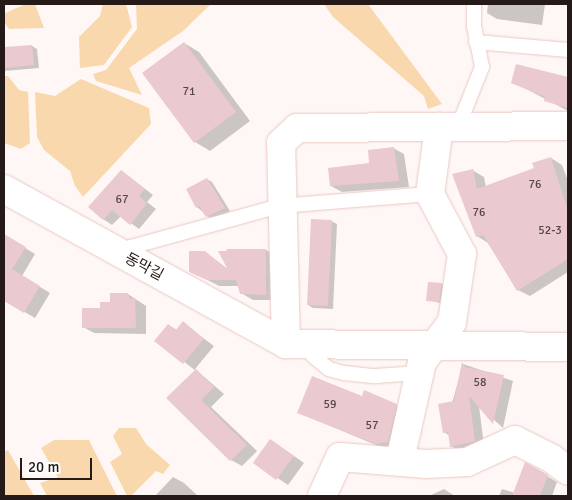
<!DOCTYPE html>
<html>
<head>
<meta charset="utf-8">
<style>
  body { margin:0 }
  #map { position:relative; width:572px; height:500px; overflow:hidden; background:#fef7f6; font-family:Signika,"Noto Sans KR",sans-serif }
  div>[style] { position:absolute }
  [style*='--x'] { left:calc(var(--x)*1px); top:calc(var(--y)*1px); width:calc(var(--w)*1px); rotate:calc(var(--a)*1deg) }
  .green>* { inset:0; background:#fad8ad }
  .shadow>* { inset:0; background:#0003 }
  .building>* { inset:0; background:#eac9cf }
  .roads { filter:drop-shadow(0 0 1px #eac8c3) drop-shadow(0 0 1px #eac8c3) }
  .service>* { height:14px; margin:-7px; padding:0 7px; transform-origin:7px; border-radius:7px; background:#fff }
  .minor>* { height:28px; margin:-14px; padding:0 14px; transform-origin:14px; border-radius:14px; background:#fff }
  span { translate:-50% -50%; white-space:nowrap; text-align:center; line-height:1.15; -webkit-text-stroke:4.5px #fff; paint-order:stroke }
  .number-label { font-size:12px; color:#574646 }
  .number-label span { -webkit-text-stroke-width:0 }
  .street-label { font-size:15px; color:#261a18 }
  .frame { position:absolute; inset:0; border:5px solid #261a18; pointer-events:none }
  .scale { position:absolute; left:20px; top:458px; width:72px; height:22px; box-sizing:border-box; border:2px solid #261a18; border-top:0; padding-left:6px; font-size:15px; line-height:18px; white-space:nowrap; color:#261a18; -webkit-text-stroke:4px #fff; paint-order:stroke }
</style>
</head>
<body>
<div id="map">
  <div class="green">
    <i style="clip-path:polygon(26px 4px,35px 4px,44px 28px,9px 29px,4px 22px,5px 13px)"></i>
    <i style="clip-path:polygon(103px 4px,126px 4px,132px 27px,104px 65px,80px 68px,79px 37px,100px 16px)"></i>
    <i style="clip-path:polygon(136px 4px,211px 4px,183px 31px,129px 68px,142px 95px,96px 81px,93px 74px,106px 70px,137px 29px)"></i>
    <i style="clip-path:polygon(324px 4px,368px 4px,442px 104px,428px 109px,424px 96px,333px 17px)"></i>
    <i style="clip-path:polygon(4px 76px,8px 76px,19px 90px,28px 92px,30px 143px,21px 149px,4px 143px)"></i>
    <i style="clip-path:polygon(81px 79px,149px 108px,151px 124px,83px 197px,75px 186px,70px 171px,44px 150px,37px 137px,35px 92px,55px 96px)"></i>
    <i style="clip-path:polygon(119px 428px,136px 428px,146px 444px,170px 465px,163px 474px,156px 471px,131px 496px,127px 496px,110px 462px,122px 454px,113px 436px)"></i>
    <i style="clip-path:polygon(54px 440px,89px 440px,117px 496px,47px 496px,40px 483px,58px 477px,41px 448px)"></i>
    <i style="clip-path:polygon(8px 450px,34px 496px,5px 496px,4px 452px)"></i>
  </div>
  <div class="shadow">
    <i style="clip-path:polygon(488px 4px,545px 4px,542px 25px,497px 19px,487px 13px)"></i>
    <i style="clip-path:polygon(184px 43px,199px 52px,250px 121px,210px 151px,195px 142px)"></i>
    <i style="clip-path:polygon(32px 46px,37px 49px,39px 68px,4px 71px,4px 49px)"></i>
    <i style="clip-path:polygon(568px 76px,568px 111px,513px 82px,567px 78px)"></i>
    <i style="clip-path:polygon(393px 148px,404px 154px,409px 187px,342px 192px,331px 186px,371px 165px)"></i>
    <i style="clip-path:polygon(551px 158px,562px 165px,568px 181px,568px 272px,530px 296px,518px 290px,488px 243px,477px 236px,472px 170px,484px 177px,486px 187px,536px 169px)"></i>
    <i style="clip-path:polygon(122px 171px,153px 195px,147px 202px,156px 209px,139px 229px,121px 216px,112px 225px,103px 219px)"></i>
    <i style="clip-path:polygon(207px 179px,212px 182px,230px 211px,212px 220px,197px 207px)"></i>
    <i style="clip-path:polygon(331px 221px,337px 224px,333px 309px,313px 308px,308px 305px)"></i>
    <i style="clip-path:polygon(4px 235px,35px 254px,22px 276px,50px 293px,35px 318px,4px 300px)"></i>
    <i style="clip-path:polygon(266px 250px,276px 256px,277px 300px,253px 300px,241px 293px,239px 286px,219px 286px,190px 271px,205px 252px,229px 270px)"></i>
    <i style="clip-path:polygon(442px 284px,447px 287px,444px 304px,428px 300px)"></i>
    <i style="clip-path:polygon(128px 294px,146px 306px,146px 334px,94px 333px,83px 327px,101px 309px)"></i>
    <i style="clip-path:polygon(183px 323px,214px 346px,195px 369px,224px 394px,211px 407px,257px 451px,242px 466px,231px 460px,168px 398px,196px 371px,156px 340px,168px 325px,177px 330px)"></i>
    <i style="clip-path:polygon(463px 364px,513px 381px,503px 428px,479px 406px,484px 446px,461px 452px,451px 446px,450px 436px,444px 432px)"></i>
    <i style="clip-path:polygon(363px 397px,396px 405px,407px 411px,388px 450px,299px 413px)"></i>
    <i style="clip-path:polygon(271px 440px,304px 463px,288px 485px,255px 463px)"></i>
    <i style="clip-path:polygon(526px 464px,557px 482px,552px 496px,499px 496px,502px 489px,515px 493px)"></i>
    <i style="clip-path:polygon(173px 477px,184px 483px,198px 496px,155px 496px)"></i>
    <i style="clip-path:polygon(444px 489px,455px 496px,429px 496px)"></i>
  </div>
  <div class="building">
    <i style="clip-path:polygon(184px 42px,236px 112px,194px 143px,142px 73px)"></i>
    <i style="clip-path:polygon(32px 45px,34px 65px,4px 68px,4px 47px)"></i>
    <i style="clip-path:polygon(516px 64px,568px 77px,568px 108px,544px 101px,545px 97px,511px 83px)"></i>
    <i style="clip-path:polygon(394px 147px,399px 181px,330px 186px,328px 168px,369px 163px,368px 150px)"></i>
    <i style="clip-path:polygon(551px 157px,568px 211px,568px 259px,517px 291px,483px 235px,476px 237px,452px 174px,473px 169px,477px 189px,534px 168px,532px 163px)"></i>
    <i style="clip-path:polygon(121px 170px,145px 189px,139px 196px,147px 203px,130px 225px,112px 210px,103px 220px,88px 207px)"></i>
    <i style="clip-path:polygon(207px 178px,225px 208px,206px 217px,199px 206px,196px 208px,186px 189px)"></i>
    <i style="clip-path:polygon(311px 219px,332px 220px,328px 306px,307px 305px)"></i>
    <i style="clip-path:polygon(4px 234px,26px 247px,12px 269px,40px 286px,24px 313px,4px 301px)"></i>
    <i style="clip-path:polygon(226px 249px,266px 249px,266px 295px,240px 294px,236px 280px,207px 280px,189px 272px,189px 251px,205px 251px,228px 270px,218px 251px,227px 251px)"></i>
    <i style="clip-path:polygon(428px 282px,442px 283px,439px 302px,426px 301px)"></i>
    <i style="clip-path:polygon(110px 293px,128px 293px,130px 299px,135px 298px,136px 328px,82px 328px,82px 308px,100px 308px,100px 302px,110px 302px)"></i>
    <i style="clip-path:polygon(183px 321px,204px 339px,183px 364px,154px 341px,168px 324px,176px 330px)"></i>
    <i style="clip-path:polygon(462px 362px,465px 367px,504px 375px,493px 424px,469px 396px,475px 441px,450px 447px,448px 432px,443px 433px,438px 404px,454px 401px)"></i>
    <i style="clip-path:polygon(196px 369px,214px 387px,201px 400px,247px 445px,230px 461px,166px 398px)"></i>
    <i style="clip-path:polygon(312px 376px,362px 396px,364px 390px,397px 404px,388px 442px,376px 444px,297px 413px)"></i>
    <i style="clip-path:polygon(270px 439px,294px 456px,276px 480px,253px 463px)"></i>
    <i style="clip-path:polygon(525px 462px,548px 475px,540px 496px,512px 496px)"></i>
  </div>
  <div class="roads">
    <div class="service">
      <i style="--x:476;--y:42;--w:92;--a:5"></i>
      <i style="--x:458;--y:127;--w:65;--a:-68.2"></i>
      <i style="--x:482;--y:67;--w:42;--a:-101"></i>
      <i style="--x:474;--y:26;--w:22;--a:-90"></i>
      <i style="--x:120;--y:253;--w:13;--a:-29"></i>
      <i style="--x:131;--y:247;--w:155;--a:-15.4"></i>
      <i style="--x:280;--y:206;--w:150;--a:-4.6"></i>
      <i style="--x:307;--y:344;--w:13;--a:63"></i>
      <i style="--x:313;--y:356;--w:21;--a:39"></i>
      <i style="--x:329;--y:369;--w:16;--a:15"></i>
      <i style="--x:344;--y:373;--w:31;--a:6"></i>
      <i style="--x:375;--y:376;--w:44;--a:-3.9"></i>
    </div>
    <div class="minor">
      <i style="--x:4;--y:189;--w:322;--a:28.8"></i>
      <i style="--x:286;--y:344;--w:282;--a:0.6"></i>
      <i style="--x:286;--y:344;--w:201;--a:-91.4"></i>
      <i style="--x:281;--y:143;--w:22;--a:-43"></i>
      <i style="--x:297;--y:128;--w:271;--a:-0.4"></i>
      <i style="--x:400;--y:460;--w:100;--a:-77.3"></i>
      <i style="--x:422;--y:362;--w:50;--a:-53.1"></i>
      <i style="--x:452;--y:322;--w:69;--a:-81.6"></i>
      <i style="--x:462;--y:254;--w:68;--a:-118.1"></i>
      <i style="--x:430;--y:194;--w:68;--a:-82.3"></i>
      <i style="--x:322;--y:496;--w:43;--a:-65.2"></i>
      <i style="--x:340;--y:457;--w:86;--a:4.7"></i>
      <i style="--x:426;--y:464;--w:41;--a:-2.8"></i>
      <i style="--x:467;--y:462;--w:53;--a:-24.6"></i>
      <i style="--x:515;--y:440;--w:40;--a:26.6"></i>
      <i style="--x:551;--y:458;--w:21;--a:37"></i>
    </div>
  </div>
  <div class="number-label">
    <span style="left:189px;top:92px">71</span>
    <span style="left:535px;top:185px">76</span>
    <span style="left:122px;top:200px">67</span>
    <span style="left:479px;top:213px">76</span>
    <span style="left:550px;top:231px">52-3</span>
    <span style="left:480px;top:383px">58</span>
    <span style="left:330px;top:405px">59</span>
    <span style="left:372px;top:426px">57</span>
  </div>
  <div class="street-label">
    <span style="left:144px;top:267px;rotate:28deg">동막길</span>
  </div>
  <div class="frame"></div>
  <div class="scale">20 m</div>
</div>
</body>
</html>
